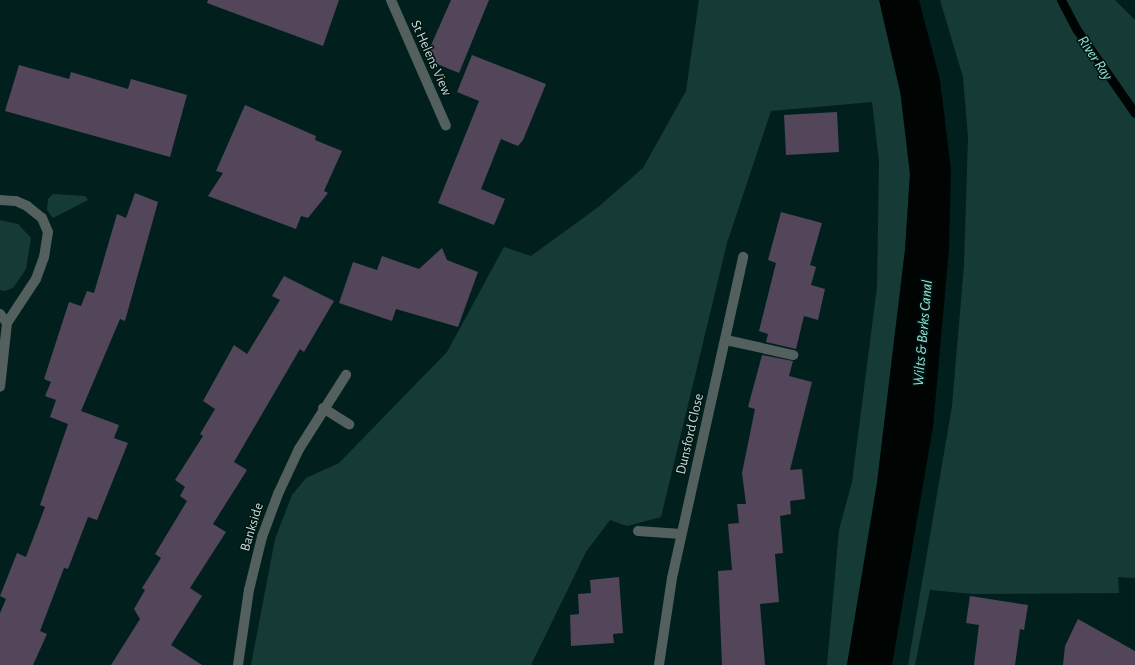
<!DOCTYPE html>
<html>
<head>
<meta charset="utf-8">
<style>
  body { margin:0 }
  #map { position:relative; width:1135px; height:665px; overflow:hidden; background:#01201d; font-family:"Alegreya Sans",sans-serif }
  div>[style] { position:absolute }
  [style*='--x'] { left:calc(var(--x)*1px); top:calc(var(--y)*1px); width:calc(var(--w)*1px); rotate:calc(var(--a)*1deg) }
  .green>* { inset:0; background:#163b37 }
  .water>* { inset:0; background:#000504 }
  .stream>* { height:9px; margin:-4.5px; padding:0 4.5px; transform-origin:4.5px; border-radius:4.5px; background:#000504 }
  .building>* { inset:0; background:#53455a }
  .minor>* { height:10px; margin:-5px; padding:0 5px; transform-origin:5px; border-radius:5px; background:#53605e }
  span { translate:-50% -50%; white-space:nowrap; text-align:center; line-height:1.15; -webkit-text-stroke:3px #011613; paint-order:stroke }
  .street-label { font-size:14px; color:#cadbd8 }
  .water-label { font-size:15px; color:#94e5da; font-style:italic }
</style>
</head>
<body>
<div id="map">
  <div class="green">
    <i style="clip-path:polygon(699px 0,889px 0,910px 174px,905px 250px,877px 483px,847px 665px,827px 665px,839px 530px,852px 482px,877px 287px,879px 161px,872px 102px,771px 111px,727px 243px,661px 517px,627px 526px,610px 520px,586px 552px,531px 665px,251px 665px,275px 539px,292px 495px,306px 478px,339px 463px,447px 352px,504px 247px,531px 256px,597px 208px,643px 168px,686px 91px)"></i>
    <i style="clip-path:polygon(940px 0,1115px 0,1135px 20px,1135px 578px,1118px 577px,1119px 593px,974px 594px,930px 590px,915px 665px,908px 665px,952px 406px,964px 265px,968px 137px,963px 77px)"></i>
    <i style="clip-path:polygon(53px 194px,85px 196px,88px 200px,53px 218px,47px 210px,48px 199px)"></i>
    <i style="clip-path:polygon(0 220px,18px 224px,31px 238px,26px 269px,13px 288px,5px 291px,0 290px)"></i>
  </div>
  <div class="water">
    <i style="clip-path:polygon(879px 0,919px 0,940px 80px,951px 170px,949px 249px,933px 427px,892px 665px,847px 665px,877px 483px,905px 250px,910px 174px,901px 96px)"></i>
  </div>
  <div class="stream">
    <i style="--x:1061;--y:0;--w:34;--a:62"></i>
    <i style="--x:1077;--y:30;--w:101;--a:55.1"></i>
  </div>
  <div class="building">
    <i style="clip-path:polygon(208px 0,339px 0,323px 46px,207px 3px)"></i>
    <i style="clip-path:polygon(451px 0,489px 0,459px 73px,425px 59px)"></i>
    <i style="clip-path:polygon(472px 55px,546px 84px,523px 140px,518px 146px,501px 139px,481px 189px,505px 199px,494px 225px,438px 203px,479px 101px,457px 92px)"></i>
    <i style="clip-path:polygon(19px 65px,69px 79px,71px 72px,128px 89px,131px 79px,187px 95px,170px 157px,5px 111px)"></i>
    <i style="clip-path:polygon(245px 105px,316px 136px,315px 140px,342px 151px,324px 191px,328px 193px,308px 218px,301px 216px,296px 229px,208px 196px,223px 173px,216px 171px)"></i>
    <i style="clip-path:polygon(837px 112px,839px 152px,786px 155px,784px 115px)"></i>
    <i style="clip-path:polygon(135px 193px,158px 202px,125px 321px,120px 319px,81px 411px,119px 425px,114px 438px,128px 443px,97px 520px,88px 517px,68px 569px,64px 568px,40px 631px,47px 634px,33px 665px,0 665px,0 613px,6px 599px,0 596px,17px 553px,26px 557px,45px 507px,40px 505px,68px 424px,50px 417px,56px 400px,45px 396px,51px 382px,44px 379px,69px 302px,81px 306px,87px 291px,94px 293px,117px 214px,126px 218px)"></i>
    <i style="clip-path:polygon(781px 212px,822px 223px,810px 265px,816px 267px,811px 285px,825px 289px,818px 320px,804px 316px,796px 349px,766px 342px,768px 334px,759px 331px,776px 263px,768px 260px)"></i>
    <i style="clip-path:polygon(442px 248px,447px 260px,478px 272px,458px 327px,396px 309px,392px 321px,339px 303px,353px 262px,377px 270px,382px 256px,419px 269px)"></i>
    <i style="clip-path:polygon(284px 276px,334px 301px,304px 352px,300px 349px,234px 462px,247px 470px,213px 524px,226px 532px,190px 588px,202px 596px,171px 645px,202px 665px,111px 665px,140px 619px,134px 609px,145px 590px,142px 588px,161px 558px,155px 554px,187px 501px,180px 496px,185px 487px,175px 480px,203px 436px,200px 434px,215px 409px,203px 401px,234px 345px,247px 354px,280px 300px,272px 296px)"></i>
    <i style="clip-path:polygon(762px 355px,793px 361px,789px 376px,812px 382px,790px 470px,802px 469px,805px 499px,790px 501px,791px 514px,780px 516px,783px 553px,775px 554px,779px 602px,760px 604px,765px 665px,722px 665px,718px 571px,732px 570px,728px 524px,739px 523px,737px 504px,746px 504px,742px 473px,755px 409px,748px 407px)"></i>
    <i style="clip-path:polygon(619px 577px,623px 633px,613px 634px,614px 643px,571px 646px,570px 615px,579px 614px,578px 594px,591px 593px,590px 580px)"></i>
    <i style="clip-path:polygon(970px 596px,1028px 605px,1024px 630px,1020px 629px,1015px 665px,974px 665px,979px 625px,966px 623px)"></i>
    <i style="clip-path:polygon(1078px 619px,1135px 651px,1135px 665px,1063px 665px,1065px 646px)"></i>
  </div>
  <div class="minor">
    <i style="--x:391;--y:0;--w:137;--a:66.4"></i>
    <i style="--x:0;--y:200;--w:16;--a:4"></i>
    <i style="--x:16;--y:201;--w:12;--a:24"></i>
    <i style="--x:27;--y:206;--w:19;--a:39"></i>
    <i style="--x:42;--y:218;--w:15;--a:67"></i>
    <i style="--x:48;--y:232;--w:25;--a:99"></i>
    <i style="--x:44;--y:257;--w:23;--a:110"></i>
    <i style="--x:36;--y:279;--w:53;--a:123.4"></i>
    <i style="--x:7;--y:323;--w:64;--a:96.2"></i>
    <i style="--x:0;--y:314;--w:11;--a:52"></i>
    <i style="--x:726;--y:340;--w:69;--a:12.6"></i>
    <i style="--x:323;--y:408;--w:31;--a:32"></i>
    <i style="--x:638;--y:531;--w:43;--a:4"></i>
    <i style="--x:238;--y:665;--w:76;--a:-81.7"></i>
    <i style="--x:249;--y:590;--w:55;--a:-76.2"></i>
    <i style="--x:262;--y:537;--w:46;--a:-69.6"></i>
    <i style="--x:278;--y:494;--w:50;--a:-65"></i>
    <i style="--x:299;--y:449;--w:88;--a:-57.6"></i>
    <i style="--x:659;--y:665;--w:88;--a:-81.5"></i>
    <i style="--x:672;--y:578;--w:329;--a:-77.5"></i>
  </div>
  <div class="street-label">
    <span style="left:431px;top:58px;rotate:66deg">St Helens View</span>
    <span style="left:690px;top:434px;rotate:-77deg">Dunsford Close</span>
    <span style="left:252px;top:527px;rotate:-73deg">Bankside</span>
  </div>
  <div class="water-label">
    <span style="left:1095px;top:58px;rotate:56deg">River Ray</span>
    <span style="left:923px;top:333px;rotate:-85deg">Wilts &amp; Berks Canal</span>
  </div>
</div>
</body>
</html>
